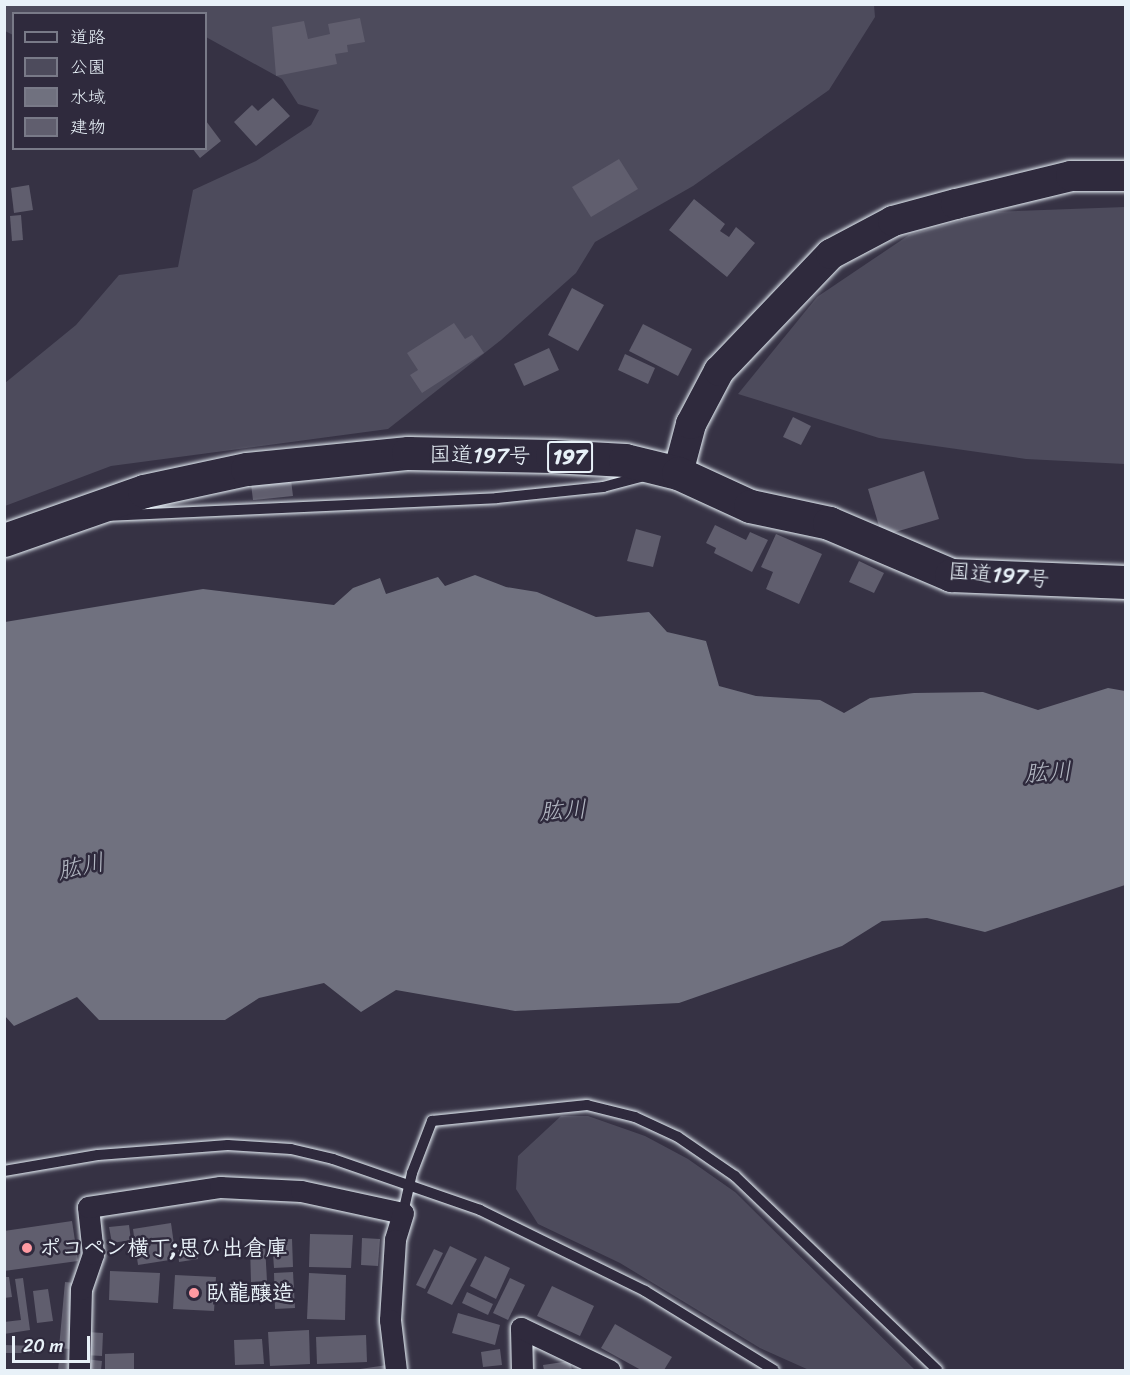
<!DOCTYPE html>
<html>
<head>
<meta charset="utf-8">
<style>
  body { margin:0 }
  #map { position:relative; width:1130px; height:1375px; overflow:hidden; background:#363244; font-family:Sriracha,"Klee One",sans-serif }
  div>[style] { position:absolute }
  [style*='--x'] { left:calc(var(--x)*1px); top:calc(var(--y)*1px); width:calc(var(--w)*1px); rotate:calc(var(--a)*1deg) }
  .green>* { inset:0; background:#4d4b5c }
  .water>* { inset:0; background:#70717f }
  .building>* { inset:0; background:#605e6e }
  .roads { filter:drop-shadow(0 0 2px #e8f1f8) drop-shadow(0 0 2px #e8f1f8) }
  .lane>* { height:10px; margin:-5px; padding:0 5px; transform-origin:5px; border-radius:5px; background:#2f2a3d }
  .street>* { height:21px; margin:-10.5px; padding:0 10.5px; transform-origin:10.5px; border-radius:10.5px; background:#2f2a3d }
  .secondary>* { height:30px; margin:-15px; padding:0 15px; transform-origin:15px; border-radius:15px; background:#2f2a3d }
  .highway>* { height:33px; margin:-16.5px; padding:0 16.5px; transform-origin:16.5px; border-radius:16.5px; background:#2f2a3d }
  .dots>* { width:16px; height:16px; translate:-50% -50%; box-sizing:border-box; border:3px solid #2f2a3d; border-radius:50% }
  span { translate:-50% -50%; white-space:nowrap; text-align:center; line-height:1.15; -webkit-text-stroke:5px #2f2a3d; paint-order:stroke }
  .shield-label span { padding:2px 4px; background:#2f2a3d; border:2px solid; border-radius:4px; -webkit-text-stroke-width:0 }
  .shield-label { font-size:21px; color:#e8f1f8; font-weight:700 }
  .street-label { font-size:22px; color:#e8f1f8 }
  .poi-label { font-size:22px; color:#e8f1f8; font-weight:700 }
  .left { translate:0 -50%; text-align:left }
  .water-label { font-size:24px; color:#b2b7c2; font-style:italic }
  .frame { position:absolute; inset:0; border:6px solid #e8f1f8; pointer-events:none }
  .legend { position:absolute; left:12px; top:12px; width:195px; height:138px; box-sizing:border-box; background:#2f2a3d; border:2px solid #797a88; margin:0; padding:8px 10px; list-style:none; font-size:18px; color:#e8f1f8 }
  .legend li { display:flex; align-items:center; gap:12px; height:30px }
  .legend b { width:30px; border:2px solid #797a88 }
  .scale { position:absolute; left:12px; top:1336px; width:78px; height:27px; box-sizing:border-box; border:3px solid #e8f1f8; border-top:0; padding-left:8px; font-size:18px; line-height:21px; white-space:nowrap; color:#e8f1f8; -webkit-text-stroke:4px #2f2a3d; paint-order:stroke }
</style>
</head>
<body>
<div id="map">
  <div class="green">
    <i style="clip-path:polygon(5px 5px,874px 5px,875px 17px,829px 90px,693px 186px,595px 242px,576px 273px,501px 340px,388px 429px,111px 466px,5px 506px,5px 383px,76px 325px,119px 275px,178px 267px,193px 190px,256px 161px,311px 125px,319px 110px,298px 104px,282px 79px,206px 37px,206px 14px,14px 14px,13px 35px,5px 31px)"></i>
    <i style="clip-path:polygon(1125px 207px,1125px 464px,1026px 459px,879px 438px,738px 394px,817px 297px,909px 235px,992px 212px)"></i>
    <i style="clip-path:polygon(561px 1116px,588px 1116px,645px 1136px,688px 1159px,735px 1192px,915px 1370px,809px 1370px,760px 1348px,620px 1263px,538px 1224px,516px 1189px,518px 1156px)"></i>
  </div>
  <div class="water">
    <i style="clip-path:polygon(475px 575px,506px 587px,537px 592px,596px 617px,649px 612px,667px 632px,706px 641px,719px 686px,756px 696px,820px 700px,844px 713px,870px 698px,914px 693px,983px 692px,1038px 710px,1108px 688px,1125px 691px,1125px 885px,985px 932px,927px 918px,882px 921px,842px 946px,679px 1003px,515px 1011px,396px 990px,361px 1012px,324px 983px,259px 998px,225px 1020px,99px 1020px,77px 997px,14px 1026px,5px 1016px,5px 622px,203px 589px,334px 605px,353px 588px,380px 578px,386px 594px,438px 577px,445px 586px)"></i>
  </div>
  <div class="building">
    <i style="clip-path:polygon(360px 18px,365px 42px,347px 45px,348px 52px,335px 54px,337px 64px,276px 76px,272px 27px,304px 21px,308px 39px,330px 34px,328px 24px)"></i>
    <i style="clip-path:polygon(273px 98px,290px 116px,256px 146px,234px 122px,252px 105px,258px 111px)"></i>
    <i style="clip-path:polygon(206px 121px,221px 141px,200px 158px,192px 148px,206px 148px)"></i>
    <i style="clip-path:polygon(619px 159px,638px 189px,591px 217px,572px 187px)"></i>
    <i style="clip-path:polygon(29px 185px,33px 210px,14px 213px,11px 188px)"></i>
    <i style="clip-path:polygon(694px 199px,725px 224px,720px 231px,729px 237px,736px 227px,755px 243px,727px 277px,669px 230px)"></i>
    <i style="clip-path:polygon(21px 215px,23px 240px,12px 241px,10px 216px)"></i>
    <i style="clip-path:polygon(572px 288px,604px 305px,578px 351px,548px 335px)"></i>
    <i style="clip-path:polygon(454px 323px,465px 339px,472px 335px,484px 353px,422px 393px,410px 375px,418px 370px,407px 353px)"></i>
    <i style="clip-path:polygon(643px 324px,692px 349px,678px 376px,629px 351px)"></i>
    <i style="clip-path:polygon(549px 348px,559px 370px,524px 386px,514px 364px)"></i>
    <i style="clip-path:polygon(625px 354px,655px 368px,648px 384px,618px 370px)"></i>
    <i style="clip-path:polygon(793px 417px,811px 426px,801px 445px,783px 437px)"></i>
    <i style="clip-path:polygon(924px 471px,939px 519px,882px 536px,868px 489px)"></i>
    <i style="clip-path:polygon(291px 480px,293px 496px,253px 500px,251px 484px)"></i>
    <i style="clip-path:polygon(715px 525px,746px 540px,750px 532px,768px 540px,752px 572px,714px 553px,716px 548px,706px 543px)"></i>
    <i style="clip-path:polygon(636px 529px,661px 536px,653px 567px,627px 561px)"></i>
    <i style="clip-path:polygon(776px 534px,822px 554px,799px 604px,766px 589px,773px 572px,761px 567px)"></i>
    <i style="clip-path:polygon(859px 561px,884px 573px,874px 593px,849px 582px)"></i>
    <i style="clip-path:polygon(72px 1221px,78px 1261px,4px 1271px,4px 1231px)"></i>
    <i style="clip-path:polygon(171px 1223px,176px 1259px,138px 1265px,133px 1229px)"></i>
    <i style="clip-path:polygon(129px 1225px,131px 1240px,112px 1243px,109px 1227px)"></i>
    <i style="clip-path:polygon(310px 1234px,353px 1235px,351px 1268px,309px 1267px)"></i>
    <i style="clip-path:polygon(362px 1238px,380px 1239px,378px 1266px,361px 1265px)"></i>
    <i style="clip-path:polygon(292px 1239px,293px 1267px,274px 1268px,272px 1240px)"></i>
    <i style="clip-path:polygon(250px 1246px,265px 1246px,267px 1281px,251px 1282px)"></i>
    <i style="clip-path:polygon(450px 1246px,477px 1259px,452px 1305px,427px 1293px)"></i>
    <i style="clip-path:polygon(196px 1247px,198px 1259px,179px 1262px,178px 1250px)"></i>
    <i style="clip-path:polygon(434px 1249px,443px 1253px,425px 1289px,416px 1285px)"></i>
    <i style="clip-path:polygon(485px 1256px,510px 1268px,496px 1299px,470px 1286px)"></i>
    <i style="clip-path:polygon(110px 1271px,160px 1273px,158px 1303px,109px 1300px)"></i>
    <i style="clip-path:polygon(293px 1272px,295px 1308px,275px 1309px,274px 1273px)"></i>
    <i style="clip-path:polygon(309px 1273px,346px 1275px,345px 1320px,307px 1319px)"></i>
    <i style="clip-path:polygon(175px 1275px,216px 1277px,214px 1311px,173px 1309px)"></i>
    <i style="clip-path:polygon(4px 1277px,9px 1277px,12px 1297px,4px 1298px)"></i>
    <i style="clip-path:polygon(23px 1278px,30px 1330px,4px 1334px,4px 1322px,21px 1320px,15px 1279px)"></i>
    <i style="clip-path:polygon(510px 1278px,525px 1285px,508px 1320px,493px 1313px)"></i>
    <i style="clip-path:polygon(65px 1282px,75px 1283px,70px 1349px,59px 1348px)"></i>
    <i style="clip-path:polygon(552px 1286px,594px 1306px,580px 1336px,537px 1316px)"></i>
    <i style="clip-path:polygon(48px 1289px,53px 1321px,37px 1323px,33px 1291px)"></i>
    <i style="clip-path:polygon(467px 1292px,493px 1304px,488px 1315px,462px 1303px)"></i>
    <i style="clip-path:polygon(458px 1313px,500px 1325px,495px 1345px,452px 1333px)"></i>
    <i style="clip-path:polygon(615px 1324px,672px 1357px,664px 1370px,641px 1370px,601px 1348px)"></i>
    <i style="clip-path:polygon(309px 1330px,310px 1364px,270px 1366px,268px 1332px)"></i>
    <i style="clip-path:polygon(87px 1332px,103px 1333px,102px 1356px,85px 1355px)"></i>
    <i style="clip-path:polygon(366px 1335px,367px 1362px,317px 1364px,316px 1337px)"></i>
    <i style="clip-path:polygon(262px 1339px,264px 1364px,235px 1365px,234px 1340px)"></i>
    <i style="clip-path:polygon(4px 1345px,37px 1346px,37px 1353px,4px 1353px)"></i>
    <i style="clip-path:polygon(500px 1349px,502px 1365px,483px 1367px,481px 1352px)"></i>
    <i style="clip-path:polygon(134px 1353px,134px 1370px,105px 1370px,105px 1354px)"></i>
    <i style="clip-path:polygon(85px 1359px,102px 1361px,101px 1370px,85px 1370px)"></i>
    <i style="clip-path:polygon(59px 1361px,68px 1361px,68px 1370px,58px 1370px)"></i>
    <i style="clip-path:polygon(570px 1361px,572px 1370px,544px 1370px,543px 1365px)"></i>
    <i style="clip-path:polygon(387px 1365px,387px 1370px,360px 1370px,360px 1369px)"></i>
  </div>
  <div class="roads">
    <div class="lane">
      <i style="--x:105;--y:516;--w:392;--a:-2.6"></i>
      <i style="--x:497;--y:498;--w:107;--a:-5.9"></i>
      <i style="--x:603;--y:487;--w:47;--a:-14.9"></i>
      <i style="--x:4;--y:1171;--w:95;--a:-9.7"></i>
      <i style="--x:98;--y:1155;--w:130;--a:-4.4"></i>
      <i style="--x:228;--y:1145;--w:63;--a:3.6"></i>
      <i style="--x:291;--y:1149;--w:43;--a:13.4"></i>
      <i style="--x:333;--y:1159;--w:156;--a:19.1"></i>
      <i style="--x:480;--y:1210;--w:184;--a:26.1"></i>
      <i style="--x:645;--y:1291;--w:151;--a:31.5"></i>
      <i style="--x:403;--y:1213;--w:41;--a:-77.3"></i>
      <i style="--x:412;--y:1173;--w:56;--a:-69"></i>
      <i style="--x:432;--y:1121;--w:156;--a:-5.9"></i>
      <i style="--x:587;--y:1105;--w:49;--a:14"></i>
      <i style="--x:635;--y:1117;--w:47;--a:24.9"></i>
      <i style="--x:678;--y:1137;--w:69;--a:34.4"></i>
      <i style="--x:735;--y:1176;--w:280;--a:43.8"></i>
    </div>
    <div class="street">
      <i style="--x:79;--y:1370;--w:81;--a:-88.6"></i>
      <i style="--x:81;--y:1289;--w:37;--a:-71"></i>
      <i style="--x:93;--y:1254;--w:47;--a:-96.1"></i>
      <i style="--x:88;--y:1207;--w:134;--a:-8.6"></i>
      <i style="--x:220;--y:1187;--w:81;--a:2.8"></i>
      <i style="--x:301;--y:1191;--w:104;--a:12.2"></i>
      <i style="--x:403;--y:1213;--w:28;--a:107"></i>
      <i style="--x:395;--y:1240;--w:80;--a:93.6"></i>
      <i style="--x:390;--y:1320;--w:50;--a:83.2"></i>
      <i style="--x:522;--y:1370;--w:42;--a:-91.4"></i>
      <i style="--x:521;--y:1328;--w:98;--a:25.5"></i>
    </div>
    <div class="secondary">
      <i style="--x:678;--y:473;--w:51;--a:-75.1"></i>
      <i style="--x:691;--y:424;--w:60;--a:-62.2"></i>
      <i style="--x:719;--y:371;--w:162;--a:-46.3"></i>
      <i style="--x:831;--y:254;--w:70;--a:-28"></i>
      <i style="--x:893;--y:221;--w:65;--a:-15.1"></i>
      <i style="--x:956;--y:204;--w:118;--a:-13.7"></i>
      <i style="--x:1071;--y:176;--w:55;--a:0"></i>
    </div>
    <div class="highway">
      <i style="--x:4;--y:540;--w:148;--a:-19.3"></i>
      <i style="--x:144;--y:491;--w:105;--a:-12.1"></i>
      <i style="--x:247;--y:469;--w:162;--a:-5.7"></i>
      <i style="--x:408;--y:453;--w:144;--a:1.2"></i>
      <i style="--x:552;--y:456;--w:73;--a:3.1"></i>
      <i style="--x:625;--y:460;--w:55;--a:13.8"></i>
      <i style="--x:678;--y:473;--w:79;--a:24.6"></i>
      <i style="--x:750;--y:506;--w:81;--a:12.1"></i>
      <i style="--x:829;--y:523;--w:133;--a:23.1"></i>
      <i style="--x:951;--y:575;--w:175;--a:2.3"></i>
    </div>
  </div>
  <div class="dots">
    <i style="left:27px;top:1248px;background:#ff9aa2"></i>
    <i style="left:194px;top:1293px;background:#ff9aa2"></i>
  </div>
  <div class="shield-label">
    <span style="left:570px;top:457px">197</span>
  </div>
  <div class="street-label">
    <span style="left:480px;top:455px;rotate:1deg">国道197号</span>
    <span style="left:999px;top:575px;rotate:5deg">国道197号</span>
  </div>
  <div class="poi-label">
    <span class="left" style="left:39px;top:1248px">ポコペン横丁;思ひ出倉庫</span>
    <span class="left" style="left:206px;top:1293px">臥龍醸造</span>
  </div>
  <div class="water-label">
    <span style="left:1048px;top:773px;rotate:-4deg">肱川</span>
    <span style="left:563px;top:811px;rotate:-4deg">肱川</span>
    <span style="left:81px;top:867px;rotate:-12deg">肱川</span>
  </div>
  <div class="frame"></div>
  <ul class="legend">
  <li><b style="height:8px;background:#2f2a3d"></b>道路</li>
  <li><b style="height:16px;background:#4d4b5c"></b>公園</li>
  <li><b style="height:16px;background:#70717f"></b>水域</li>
  <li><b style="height:16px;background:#605e6e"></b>建物</li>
  </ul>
  <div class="scale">20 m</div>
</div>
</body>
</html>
